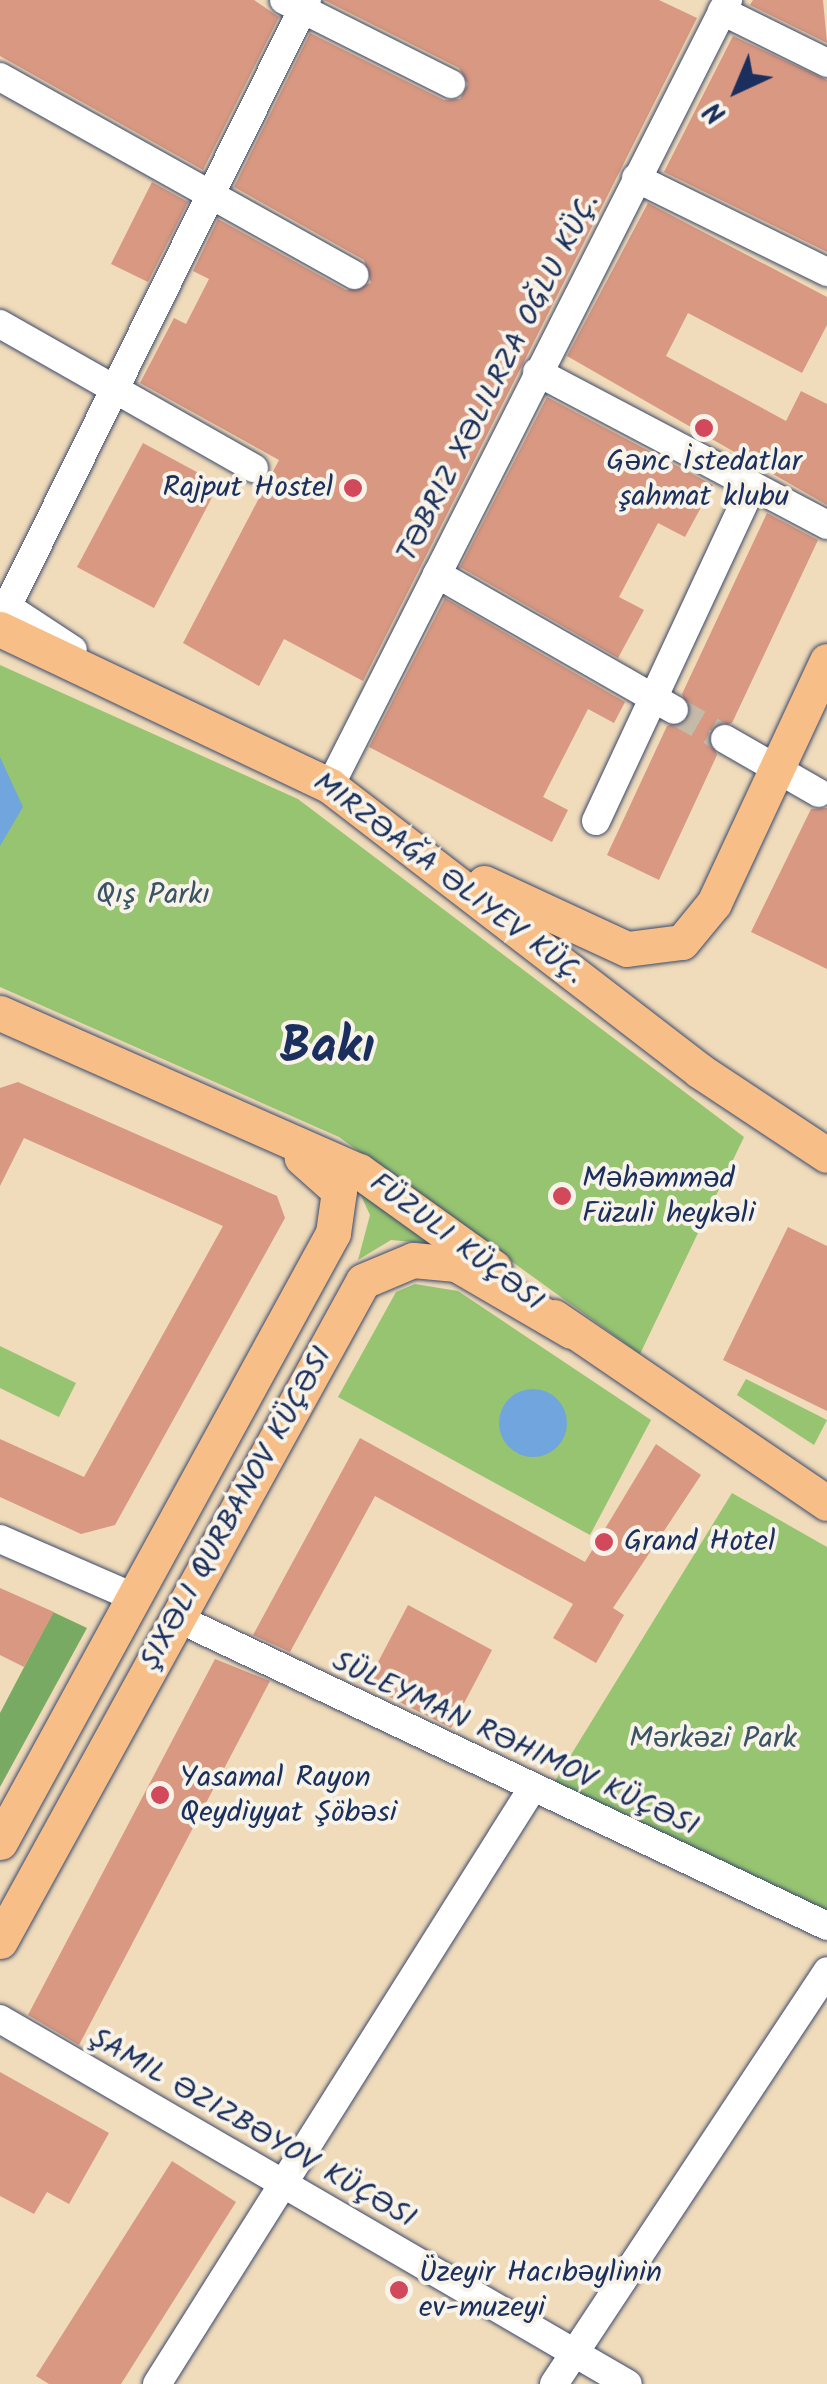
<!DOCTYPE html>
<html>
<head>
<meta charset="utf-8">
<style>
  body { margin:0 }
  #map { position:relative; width:827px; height:2384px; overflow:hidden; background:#f0dbba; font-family:Kalam,sans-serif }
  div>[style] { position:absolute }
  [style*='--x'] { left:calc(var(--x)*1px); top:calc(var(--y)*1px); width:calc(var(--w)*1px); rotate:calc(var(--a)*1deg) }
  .green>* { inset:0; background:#97c471 }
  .forest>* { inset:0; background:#79aa63 }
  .water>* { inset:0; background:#70a5dd }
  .round { border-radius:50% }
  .building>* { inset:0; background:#d89882 }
  .minor-tunnel>* { height:28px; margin-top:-14px; transform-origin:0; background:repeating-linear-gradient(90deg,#c5b9a8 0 28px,transparent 0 42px) }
  .roads { filter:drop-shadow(0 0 2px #3b496c) drop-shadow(0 0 2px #3b496c) }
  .minor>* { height:28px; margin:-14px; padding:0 14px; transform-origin:14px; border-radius:14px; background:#fff }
  .major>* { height:35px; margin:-17.5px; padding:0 17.5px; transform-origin:17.5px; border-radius:17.5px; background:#f7be87 }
  .dots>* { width:28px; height:28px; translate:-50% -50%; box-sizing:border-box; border:5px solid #f7f3e8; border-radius:50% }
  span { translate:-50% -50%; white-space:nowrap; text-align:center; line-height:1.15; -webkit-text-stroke:8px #f7f3e8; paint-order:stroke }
  .street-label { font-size:30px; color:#1b2f5e }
  .poi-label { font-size:30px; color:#1b2f5e }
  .right { translate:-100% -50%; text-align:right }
  .left { translate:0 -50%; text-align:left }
  .park-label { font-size:30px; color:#3a5463 }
  .town-label { font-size:50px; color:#1b2f5e; font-weight:700 }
  .north { position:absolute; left:687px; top:40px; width:100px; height:100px; -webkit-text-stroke:8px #f7f3e8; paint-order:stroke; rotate:224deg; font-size:28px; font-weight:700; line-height:40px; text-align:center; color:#1b2f5e }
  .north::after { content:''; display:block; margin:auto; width:35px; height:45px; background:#1b2f5e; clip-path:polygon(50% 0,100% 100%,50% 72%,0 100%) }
</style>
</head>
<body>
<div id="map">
  <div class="green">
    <i style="clip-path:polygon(0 665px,298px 799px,744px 1137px,640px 1354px,339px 1137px,0 987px)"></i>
    <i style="clip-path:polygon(352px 1176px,447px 1245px,391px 1240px,358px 1260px,370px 1215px)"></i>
    <i style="clip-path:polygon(415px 1284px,458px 1291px,651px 1420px,590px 1535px,338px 1397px,396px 1292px)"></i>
    <i style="clip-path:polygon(0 1346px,76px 1383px,59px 1417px,0 1388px)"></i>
    <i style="clip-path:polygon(746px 1379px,827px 1420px,814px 1445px,737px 1395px)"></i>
    <i style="clip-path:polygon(732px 1493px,827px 1547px,827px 1915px,550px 1789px)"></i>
  </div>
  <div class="forest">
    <i style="clip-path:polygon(53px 1612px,87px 1628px,0 1787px,0 1713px)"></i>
  </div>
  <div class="water">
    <i style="clip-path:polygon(0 757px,23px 807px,0 846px)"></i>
    <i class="round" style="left:499px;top:1389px;width:68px;height:68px"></i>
  </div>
  <div class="building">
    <i style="clip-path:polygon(0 0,254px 0,279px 17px,203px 170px,0 56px)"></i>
    <i style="clip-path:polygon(324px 0,659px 0,697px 18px,363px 681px,284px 639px,259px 686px,183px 643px,279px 460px,140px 383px,174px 318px,186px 324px,209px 279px,193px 271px,218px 219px,346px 290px,371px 283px,364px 260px,234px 187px,310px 33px,444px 100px,460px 99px,468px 84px,459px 68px)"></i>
    <i style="clip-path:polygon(753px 0,823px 0,827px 43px,750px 5px)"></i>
    <i style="clip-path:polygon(733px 36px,827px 80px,827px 252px,664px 172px)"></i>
    <i style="clip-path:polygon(152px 182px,188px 202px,148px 282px,111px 264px)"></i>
    <i style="clip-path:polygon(648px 203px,827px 297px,827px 325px,802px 373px,688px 313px,666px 356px,786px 421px,801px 391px,827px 404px,827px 505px,567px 356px)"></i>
    <i style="clip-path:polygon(547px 397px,713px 485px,685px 537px,658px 523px,619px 597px,644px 610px,618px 658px,460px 567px)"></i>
    <i style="clip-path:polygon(143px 443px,219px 484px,154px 608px,77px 567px)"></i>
    <i style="clip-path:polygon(767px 513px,818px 540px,732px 723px,709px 731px,717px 755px,659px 880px,607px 855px,667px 726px,690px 718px,682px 694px)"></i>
    <i style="clip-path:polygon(445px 598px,625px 702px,614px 723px,588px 709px,543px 797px,568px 810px,552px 842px,369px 747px)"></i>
    <i style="clip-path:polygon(827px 808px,827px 969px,751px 932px,811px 809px)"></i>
    <i style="clip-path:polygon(18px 1082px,277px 1196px,285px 1218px,115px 1525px,81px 1534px,0 1497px,0 1439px,84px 1477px,223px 1226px,24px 1138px,0 1186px,0 1088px)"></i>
    <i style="clip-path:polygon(788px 1227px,827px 1246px,827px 1411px,723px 1360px)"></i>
    <i style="clip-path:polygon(360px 1438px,585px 1562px,656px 1444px,701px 1475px,613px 1608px,624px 1615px,596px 1663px,553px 1638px,573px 1604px,375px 1496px,290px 1652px,253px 1635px)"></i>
    <i style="clip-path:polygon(0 1588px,54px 1612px,24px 1667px,0 1655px)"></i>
    <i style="clip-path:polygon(408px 1605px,492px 1650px,451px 1728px,366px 1685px)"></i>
    <i style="clip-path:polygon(215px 1659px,270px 1681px,79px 2045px,28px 2015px)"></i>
    <i style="clip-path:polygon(0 2072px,109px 2133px,69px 2204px,47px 2192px,34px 2214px,0 2196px)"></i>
    <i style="clip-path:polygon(172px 2161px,236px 2202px,121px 2384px,49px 2384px,36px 2376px)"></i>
  </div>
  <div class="minor-tunnel">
    <i style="--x:674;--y:710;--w:59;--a:29.6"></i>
  </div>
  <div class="roads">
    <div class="minor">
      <i style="--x:284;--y:0;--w:187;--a:26.7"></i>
      <i style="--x:722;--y:11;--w:117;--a:26.3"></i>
      <i style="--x:0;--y:77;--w:406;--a:29.2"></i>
      <i style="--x:636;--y:178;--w:213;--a:26.2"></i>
      <i style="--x:0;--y:324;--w:292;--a:29.6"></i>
      <i style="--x:537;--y:372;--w:328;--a:27.8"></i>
      <i style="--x:437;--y:574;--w:273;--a:29.8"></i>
      <i style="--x:0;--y:602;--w:87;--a:33.3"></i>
      <i style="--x:7;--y:607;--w:677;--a:-63.7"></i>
      <i style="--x:725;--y:739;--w:108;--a:29.9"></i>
      <i style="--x:330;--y:786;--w:881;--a:-63.14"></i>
      <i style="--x:596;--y:821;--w:370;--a:-65"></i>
      <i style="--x:0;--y:1539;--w:148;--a:23.5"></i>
      <i style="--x:177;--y:1618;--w:719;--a:25.35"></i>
      <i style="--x:0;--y:2019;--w:726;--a:30.17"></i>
      <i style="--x:157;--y:2384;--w:700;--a:-57.79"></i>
      <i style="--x:554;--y:2384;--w:495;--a:-56.5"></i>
    </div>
    <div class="major">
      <i style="--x:0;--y:629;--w:365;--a:25.4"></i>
      <i style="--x:330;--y:786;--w:467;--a:37.6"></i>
      <i style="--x:700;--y:1071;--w:152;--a:33.5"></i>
      <i style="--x:484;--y:883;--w:157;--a:24.8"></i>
      <i style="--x:627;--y:949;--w:55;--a:-7.3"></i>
      <i style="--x:682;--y:942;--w:50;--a:-50.6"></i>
      <i style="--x:714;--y:903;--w:267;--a:-65"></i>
      <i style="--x:0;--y:1013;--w:392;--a:23.8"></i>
      <i style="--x:359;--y:1171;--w:166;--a:35.7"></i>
      <i style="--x:554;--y:1317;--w:330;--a:34.3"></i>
      <i style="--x:0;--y:1842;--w:694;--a:-61.33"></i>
      <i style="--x:333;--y:1233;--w:42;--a:-81.9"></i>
      <i style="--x:339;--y:1191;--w:50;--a:-138.3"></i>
      <i style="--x:0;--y:1941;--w:753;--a:-61.19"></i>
      <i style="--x:363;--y:1281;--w:54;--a:-22.8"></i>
      <i style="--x:413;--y:1260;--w:43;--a:5.3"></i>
      <i style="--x:456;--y:1264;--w:133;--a:30.2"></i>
    </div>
  </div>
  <div class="dots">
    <i style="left:704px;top:428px;background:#d1495b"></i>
    <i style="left:353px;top:488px;background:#d1495b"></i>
    <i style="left:562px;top:1196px;background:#d1495b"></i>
    <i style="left:604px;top:1542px;background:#d1495b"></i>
    <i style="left:160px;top:1795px;background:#d1495b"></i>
    <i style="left:399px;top:2290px;background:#d1495b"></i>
  </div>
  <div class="street-label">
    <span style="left:499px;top:378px;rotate:-63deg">TƏBRIZ XƏLILRZA OĞLU KÜÇ.</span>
    <span style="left:448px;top:879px;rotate:37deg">MIRZƏAĞA ƏLIYEV KÜÇ.</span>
    <span style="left:456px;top:1243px;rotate:37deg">FÜZULI KÜÇƏSI</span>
    <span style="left:237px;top:1509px;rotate:-61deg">ŞIXƏLI QURBANOV KÜÇƏSI</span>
    <span style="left:515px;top:1745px;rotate:25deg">SÜLEYMAN RƏHIMOV KÜÇƏSI</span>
    <span style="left:252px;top:2129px;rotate:30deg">ŞAMIL ƏZIZBƏYOV KÜÇƏSI</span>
  </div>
  <div class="poi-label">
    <span style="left:704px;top:479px">Gənc İstedatlar<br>şahmat klubu</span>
    <span class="right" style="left:333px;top:488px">Rajput Hostel</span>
    <span class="left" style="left:582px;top:1196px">Məhəmməd<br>Füzuli heykəli</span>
    <span class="left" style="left:624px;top:1542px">Grand Hotel</span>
    <span class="left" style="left:180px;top:1795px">Yasamal Rayon<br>Qeydiyyat Şöbəsi</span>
    <span class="left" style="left:419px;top:2290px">Üzeyir Hacıbəylinin<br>ev-muzeyi</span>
  </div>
  <div class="park-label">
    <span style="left:153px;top:895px">Qış Parkı</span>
    <span style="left:713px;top:1739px">Mərkəzi Park</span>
  </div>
  <div class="town-label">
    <span style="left:327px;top:1050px">Bakı</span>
  </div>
  <div class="north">N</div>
</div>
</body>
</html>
